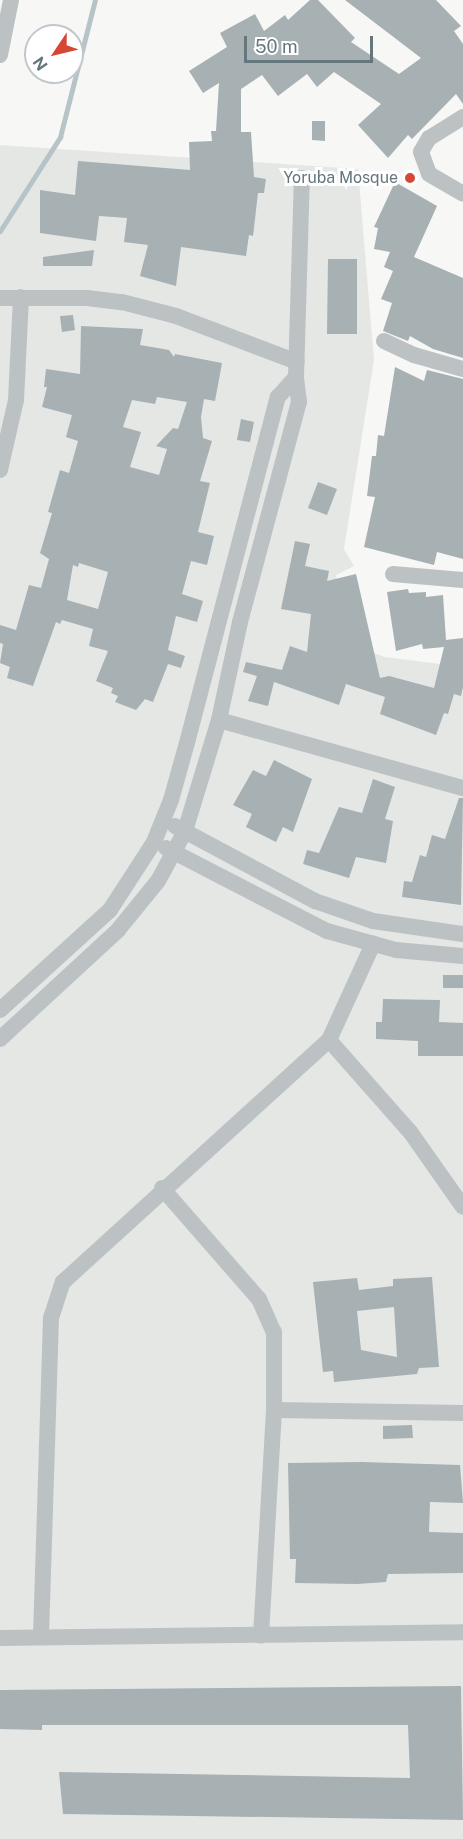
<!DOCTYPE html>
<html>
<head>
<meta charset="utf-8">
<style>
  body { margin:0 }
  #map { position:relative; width:463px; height:1839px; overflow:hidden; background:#f7f7f5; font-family:"Public Sans",sans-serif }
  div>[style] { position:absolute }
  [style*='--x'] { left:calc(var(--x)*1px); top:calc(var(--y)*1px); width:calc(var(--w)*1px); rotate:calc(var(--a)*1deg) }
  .built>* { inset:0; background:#e5e7e5 }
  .stream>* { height:5px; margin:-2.5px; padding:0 2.5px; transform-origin:2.5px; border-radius:2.5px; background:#b7c4c7 }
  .building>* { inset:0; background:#a7b0b3 }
  .minor>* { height:16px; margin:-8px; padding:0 8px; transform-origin:8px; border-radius:8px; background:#bcc2c4 }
  .dots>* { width:16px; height:16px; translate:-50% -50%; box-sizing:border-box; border:3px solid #fff; border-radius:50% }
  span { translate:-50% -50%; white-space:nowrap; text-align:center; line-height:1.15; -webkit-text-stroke:6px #fff; paint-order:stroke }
  .poi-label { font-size:16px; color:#65767d }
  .right { translate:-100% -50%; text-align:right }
  .north { position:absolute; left:24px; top:24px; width:60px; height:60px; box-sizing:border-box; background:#fff; border:2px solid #c1c8cb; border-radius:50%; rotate:235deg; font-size:16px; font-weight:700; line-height:24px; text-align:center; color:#65767d }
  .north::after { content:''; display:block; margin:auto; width:21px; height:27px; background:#d64836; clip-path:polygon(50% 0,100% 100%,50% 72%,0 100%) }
  .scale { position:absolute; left:244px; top:36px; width:129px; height:27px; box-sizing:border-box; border:3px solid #65767d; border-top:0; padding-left:8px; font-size:18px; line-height:21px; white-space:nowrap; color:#65767d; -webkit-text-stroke:4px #fff; paint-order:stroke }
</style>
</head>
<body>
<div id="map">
  <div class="built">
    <i style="clip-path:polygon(0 145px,358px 169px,374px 360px,344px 549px,354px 566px,336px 575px,342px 631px,366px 650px,385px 657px,463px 667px,463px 1839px,0 1839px)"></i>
  </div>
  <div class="stream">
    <i style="--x:0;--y:231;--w:112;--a:-57.4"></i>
    <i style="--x:60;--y:137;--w:141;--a:-75.7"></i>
  </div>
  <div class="building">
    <i style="clip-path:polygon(310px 0,318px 0,355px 38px,351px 42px,399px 74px,421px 58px,345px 0,436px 0,461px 26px,454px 31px,463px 44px,463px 104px,456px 94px,412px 139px,408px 135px,388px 158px,358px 125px,381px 104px,334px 72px,317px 87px,307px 74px,278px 96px,262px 75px,241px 89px,241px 132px,251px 132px,254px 177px,266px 179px,264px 193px,258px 193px,253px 236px,249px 235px,246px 256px,181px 247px,176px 286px,140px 276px,148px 245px,124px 242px,127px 218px,99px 216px,96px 241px,40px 233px,40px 190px,75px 195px,78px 161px,190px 170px,189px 142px,212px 141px,211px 131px,216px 131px,219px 83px,203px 93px,189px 71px,227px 47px,220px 33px,255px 14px,264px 31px,285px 15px,288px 20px)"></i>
    <i style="clip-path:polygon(312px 121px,325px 121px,325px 141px,312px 140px)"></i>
    <i style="clip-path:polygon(395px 182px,437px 206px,414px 257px,463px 278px,463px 358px,433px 349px,410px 336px,408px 341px,383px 331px,392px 303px,381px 299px,393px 271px,384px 267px,390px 252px,374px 249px,378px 228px,374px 227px)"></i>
    <i style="clip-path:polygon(94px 250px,92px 266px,43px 266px,43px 257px)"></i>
    <i style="clip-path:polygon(328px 259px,357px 259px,357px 334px,327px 334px)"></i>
    <i style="clip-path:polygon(73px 315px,75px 330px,62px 332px,60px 316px)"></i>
    <i style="clip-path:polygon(evenodd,81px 326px,143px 329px,140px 345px,169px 350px,174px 357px,175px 354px,222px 363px,215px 401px,204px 399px,201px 417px,203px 438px,212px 441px,200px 481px,210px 483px,198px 532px,214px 536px,207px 565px,191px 561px,182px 594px,203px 601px,197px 622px,176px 616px,168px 650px,185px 656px,181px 668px,168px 664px,153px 702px,145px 699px,136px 710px,115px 702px,118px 696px,111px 693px,113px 688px,96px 681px,108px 651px,89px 646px,93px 629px,62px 620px,60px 624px,56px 622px,33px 686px,7px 678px,10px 667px,0 663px,3px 644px,0 643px,0 625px,16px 630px,29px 585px,41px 588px,49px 559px,40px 553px,52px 513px,48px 512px,60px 470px,69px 473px,78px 441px,66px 437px,72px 415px,42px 407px,47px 387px,44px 387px,46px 369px,80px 374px,81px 326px,157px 397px,187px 402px,178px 429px,173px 428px,156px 446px,167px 449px,159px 475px,130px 467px,141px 432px,123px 427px,132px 400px,155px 404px,157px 397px,81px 326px,79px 563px,108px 572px,98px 609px,67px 600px,73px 565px,78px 567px,79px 563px)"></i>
    <i style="clip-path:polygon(395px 367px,424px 381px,427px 370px,463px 379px,463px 559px,437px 552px,434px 565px,364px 547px,375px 497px,367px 496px,372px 456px,376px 456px,378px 435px,384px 436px)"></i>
    <i style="clip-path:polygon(241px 419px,254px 422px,250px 442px,237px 440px)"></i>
    <i style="clip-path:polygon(318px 482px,337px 489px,327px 515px,308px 508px)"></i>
    <i style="clip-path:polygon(295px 541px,310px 544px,305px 566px,329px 571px,327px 581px,356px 574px,380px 678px,389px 676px,434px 688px,444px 647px,423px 649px,422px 644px,396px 651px,387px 592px,408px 589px,409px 593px,426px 592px,426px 597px,443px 595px,446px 640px,463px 638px,463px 687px,461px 696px,454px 694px,448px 714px,444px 713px,436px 735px,380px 714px,385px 697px,346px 684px,339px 705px,274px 682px,268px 706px,248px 701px,257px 676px,243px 672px,246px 662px,282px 670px,290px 646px,307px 652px,311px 614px,281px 609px)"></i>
    <i style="clip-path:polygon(274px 760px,312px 779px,293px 832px,283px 827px,276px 842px,246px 827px,252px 814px,233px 805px,253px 770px,266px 776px)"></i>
    <i style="clip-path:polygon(373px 779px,395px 787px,385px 819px,393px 821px,386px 863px,356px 857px,349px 878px,303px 864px,307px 850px,319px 853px,339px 807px,362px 813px)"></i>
    <i style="clip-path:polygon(459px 798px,463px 798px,461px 905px,402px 897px,404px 881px,412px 882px,420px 855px,426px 857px,432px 835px,445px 839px)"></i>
    <i style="clip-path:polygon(443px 975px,463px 975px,463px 988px,443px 988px)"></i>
    <i style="clip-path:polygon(383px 999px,440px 1000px,439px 1022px,463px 1023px,463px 1056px,418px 1056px,418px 1041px,376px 1039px,376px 1022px,382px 1022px)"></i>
    <i style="clip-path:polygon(evenodd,432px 1277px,439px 1367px,419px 1368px,417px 1374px,334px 1382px,333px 1371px,323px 1372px,313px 1282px,357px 1278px,359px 1290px,393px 1286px,393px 1279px,432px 1277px,394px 1307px,397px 1357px,361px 1350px,357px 1311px,394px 1307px)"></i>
    <i style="clip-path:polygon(412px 1425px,413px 1438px,383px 1439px,383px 1426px)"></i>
    <i style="clip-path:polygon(362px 1462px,460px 1465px,463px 1503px,430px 1502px,429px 1532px,463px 1533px,463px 1573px,388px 1574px,386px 1582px,357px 1584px,295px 1583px,296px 1559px,290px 1559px,288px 1463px)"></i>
    <i style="clip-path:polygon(461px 1686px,463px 1820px,63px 1814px,59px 1772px,410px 1778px,408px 1725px,42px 1725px,42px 1730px,0 1729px,0 1690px)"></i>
  </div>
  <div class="minor">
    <i style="--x:0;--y:55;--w:56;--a:-78.7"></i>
    <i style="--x:463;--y:117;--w:40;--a:148"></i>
    <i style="--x:429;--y:138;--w:16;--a:120"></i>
    <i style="--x:421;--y:152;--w:23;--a:70"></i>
    <i style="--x:429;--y:174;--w:39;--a:30"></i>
    <i style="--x:0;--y:298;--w:87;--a:0"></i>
    <i style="--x:87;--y:298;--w:35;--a:7"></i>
    <i style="--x:122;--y:302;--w:56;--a:14.5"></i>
    <i style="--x:176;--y:316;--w:129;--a:20.8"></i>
    <i style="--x:384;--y:341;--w:33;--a:25"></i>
    <i style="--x:414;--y:355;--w:51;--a:15.9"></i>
    <i style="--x:0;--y:470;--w:72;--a:-77.1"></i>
    <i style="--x:16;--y:400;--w:103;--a:-87.2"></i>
    <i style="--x:393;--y:574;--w:70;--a:4.9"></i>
    <i style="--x:219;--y:720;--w:253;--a:15.6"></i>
    <i style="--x:175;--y:826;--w:159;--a:28.2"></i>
    <i style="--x:315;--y:901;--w:61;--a:19"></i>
    <i style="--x:373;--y:921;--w:91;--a:8.2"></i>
    <i style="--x:166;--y:848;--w:181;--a:27.3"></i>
    <i style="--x:327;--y:931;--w:72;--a:15.4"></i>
    <i style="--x:396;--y:950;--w:67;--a:5.1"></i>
    <i style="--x:0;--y:1010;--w:149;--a:-42.3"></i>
    <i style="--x:110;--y:910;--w:81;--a:-57.1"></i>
    <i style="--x:154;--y:842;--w:45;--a:-68"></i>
    <i style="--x:171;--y:800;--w:63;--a:-74.4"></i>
    <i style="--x:188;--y:739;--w:354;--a:-75.3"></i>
    <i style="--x:278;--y:397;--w:27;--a:-48"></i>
    <i style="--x:0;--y:1039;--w:161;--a:-42.7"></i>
    <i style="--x:118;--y:930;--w:63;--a:-50.8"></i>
    <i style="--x:158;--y:881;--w:57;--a:-61.6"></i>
    <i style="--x:185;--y:831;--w:116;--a:-73"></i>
    <i style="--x:219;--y:720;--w:100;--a:-77.9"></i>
    <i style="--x:240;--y:622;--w:228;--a:-75"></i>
    <i style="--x:299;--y:402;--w:25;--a:-97"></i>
    <i style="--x:296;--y:377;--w:199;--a:-88.3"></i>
    <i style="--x:329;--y:1040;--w:124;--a:48.6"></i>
    <i style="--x:411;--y:1133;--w:90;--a:54.9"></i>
    <i style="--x:162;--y:1188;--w:147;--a:48.9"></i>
    <i style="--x:259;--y:1299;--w:36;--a:66"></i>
    <i style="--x:274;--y:1332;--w:78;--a:90"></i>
    <i style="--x:274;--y:1410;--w:226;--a:93.3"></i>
    <i style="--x:274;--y:1410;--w:189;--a:0.9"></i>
    <i style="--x:41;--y:1636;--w:318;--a:-88.2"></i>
    <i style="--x:51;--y:1318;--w:38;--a:-72"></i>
    <i style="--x:63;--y:1282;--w:360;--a:-42.3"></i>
    <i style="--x:329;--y:1040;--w:106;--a:-65.4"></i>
    <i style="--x:0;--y:1638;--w:463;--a:-0.7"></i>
  </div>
  <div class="dots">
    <i style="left:410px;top:178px;background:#d64836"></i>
  </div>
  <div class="poi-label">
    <span class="right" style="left:398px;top:178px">Yoruba Mosque</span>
  </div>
  <div class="north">N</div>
  <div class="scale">50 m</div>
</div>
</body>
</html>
